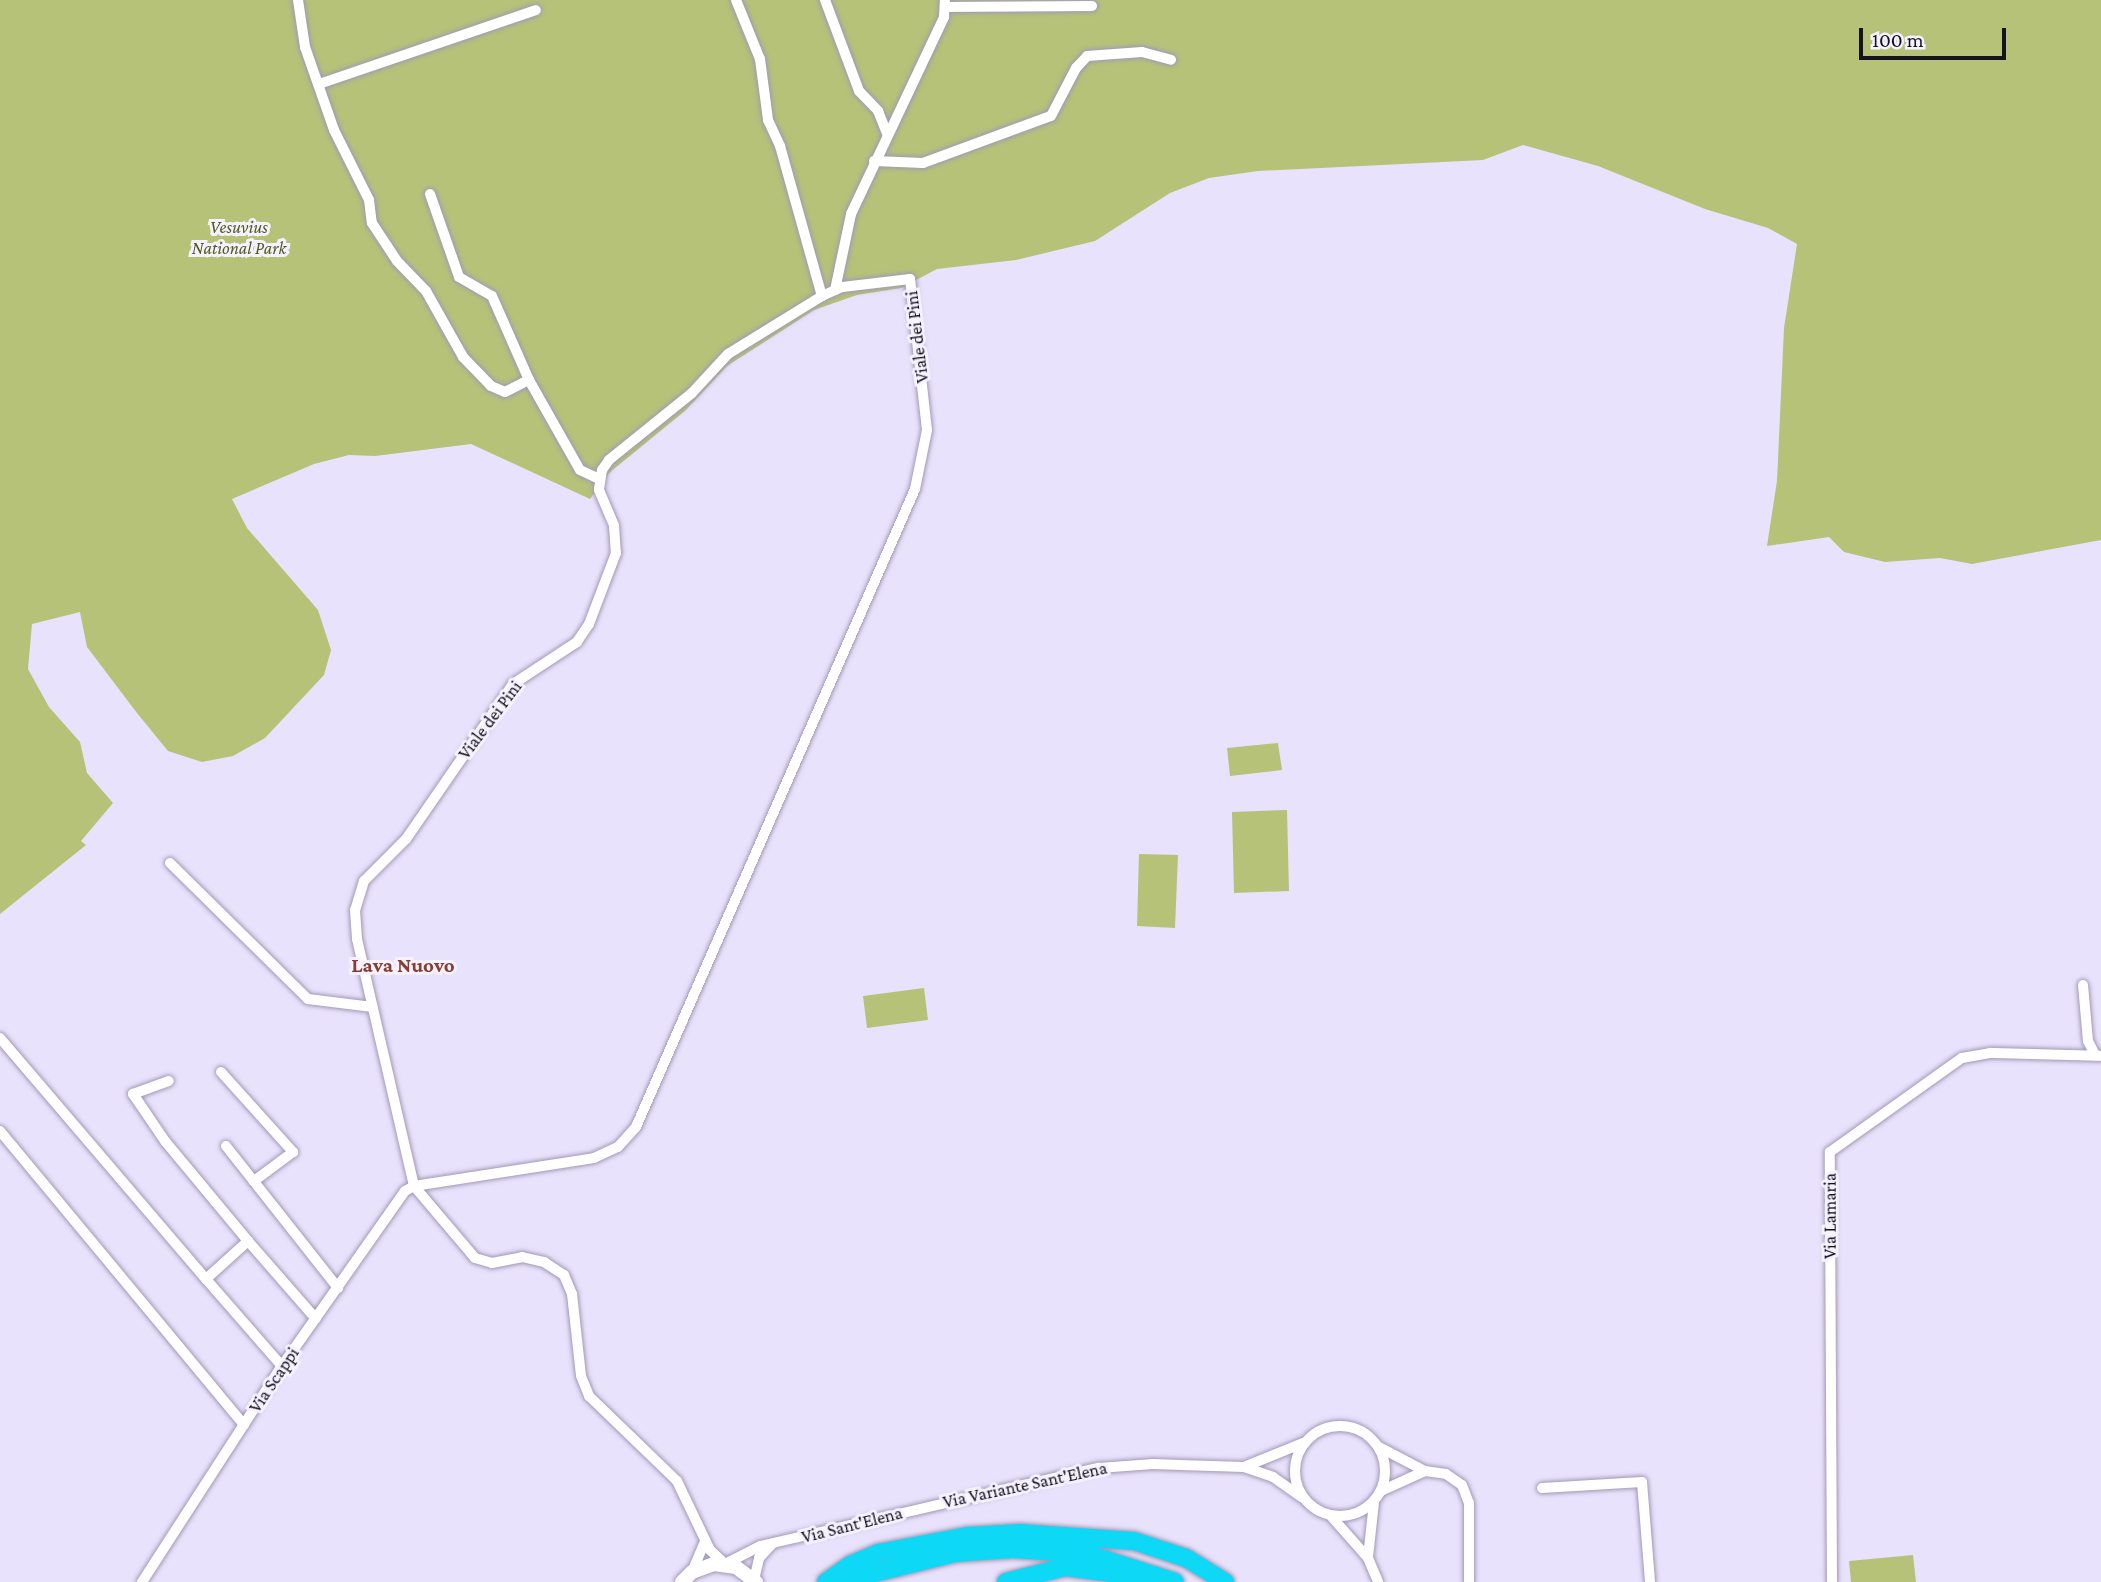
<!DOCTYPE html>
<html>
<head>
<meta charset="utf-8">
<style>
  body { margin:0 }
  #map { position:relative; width:2101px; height:1582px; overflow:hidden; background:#e9e2fc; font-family:"Crimson Pro",serif }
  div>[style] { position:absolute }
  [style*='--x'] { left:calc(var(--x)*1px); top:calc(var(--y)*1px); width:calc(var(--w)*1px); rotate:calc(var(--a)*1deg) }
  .green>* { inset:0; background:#b6c278 }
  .roads { filter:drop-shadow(0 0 2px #a199b7) drop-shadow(0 0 2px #a199b7) }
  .street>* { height:10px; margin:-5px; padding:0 5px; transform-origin:5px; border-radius:5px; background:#fff }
  .street>.ring { margin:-5px; padding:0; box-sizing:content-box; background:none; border:10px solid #fff; border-radius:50% }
  .secondary>* { height:14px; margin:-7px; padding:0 7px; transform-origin:7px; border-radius:7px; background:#fff }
  .highway>* { height:18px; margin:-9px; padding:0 9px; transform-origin:9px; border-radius:9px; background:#0dd9f7 }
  span { translate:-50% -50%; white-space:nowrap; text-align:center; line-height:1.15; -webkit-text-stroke:6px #f5f1fe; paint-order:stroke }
  .park-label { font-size:18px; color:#535b1f; font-style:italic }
  .street-label { font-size:18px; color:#16131e }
  .quarter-label { font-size:21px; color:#863f33; font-weight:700 }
  .scale { position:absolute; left:1859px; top:28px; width:147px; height:32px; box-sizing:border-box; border:4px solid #16131e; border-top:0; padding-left:9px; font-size:21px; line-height:24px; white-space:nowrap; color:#16131e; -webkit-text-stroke:5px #f5f1fe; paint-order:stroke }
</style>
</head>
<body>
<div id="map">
  <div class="green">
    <i style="clip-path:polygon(0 0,2101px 0,2101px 540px,1972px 564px,1940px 558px,1885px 562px,1844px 552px,1829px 537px,1767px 546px,1777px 481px,1784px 328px,1797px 244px,1768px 228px,1705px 209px,1598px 166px,1523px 145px,1483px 160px,1258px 171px,1209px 178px,1170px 193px,1095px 241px,1016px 260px,937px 269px,901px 288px,857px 295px,814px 310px,727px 366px,686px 410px,609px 473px,590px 499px,471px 444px,375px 456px,349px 455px,314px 464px,232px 499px,247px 528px,318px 610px,331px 650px,324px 675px,265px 738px,233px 756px,202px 762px,168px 751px,137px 713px,87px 647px,80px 612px,32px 624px,28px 669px,49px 707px,80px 742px,87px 773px,113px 803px,81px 841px,86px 845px,0 914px)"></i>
    <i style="clip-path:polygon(1278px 743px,1282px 770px,1230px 776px,1227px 748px)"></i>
    <i style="clip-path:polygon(1287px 810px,1289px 891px,1234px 893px,1232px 812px)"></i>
    <i style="clip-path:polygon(1139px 854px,1178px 855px,1175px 928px,1137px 926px)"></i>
    <i style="clip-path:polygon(924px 988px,928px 1020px,867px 1028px,863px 996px)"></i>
    <i style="clip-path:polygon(1913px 1555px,1916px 1582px,1851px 1582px,1849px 1561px)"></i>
  </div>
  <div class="roads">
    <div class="street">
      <i style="--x:298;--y:0;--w:48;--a:81.5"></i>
      <i style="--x:305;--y:47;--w:88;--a:70.7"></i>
      <i style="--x:334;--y:130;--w:78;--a:63.4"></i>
      <i style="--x:369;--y:200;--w:23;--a:83"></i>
      <i style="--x:372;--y:223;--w:45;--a:56.7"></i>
      <i style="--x:397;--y:261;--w:42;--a:46"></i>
      <i style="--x:426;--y:291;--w:76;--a:60.7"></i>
      <i style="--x:463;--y:357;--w:40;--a:46"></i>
      <i style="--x:491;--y:386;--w:15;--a:23"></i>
      <i style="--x:505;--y:392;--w:27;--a:-27"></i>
      <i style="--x:736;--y:0;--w:64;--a:67.9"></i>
      <i style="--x:760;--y:59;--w:62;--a:82.5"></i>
      <i style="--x:768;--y:120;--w:29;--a:65"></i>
      <i style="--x:780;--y:146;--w:156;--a:74.4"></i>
      <i style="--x:825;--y:0;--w:97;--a:69.5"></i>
      <i style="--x:859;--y:91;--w:28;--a:46"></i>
      <i style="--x:878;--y:111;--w:24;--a:68"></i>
      <i style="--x:945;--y:7;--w:147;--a:-0.4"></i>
      <i style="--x:319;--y:84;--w:229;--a:-18.8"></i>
      <i style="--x:874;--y:161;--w:49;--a:2.3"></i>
      <i style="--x:923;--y:163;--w:136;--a:-20.2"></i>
      <i style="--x:1051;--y:116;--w:54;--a:-62.5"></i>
      <i style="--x:1076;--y:68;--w:16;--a:-47"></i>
      <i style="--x:1087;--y:56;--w:55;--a:-4.2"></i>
      <i style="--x:1142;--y:52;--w:30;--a:15"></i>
      <i style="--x:430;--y:194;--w:88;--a:70.7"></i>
      <i style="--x:459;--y:277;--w:38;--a:30"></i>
      <i style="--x:492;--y:296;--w:92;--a:66.2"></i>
      <i style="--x:529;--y:380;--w:103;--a:60.5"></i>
      <i style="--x:580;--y:470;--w:21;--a:25"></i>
      <i style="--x:835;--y:290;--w:78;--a:-78.1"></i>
      <i style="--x:851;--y:214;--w:218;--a:-64.7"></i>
      <i style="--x:944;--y:17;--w:17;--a:-87"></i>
      <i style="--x:170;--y:863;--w:194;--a:44.6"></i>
      <i style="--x:308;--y:999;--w:65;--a:7"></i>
      <i style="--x:2083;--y:985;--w:56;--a:84.9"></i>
      <i style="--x:2088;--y:1041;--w:16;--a:63"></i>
      <i style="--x:0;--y:1038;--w:317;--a:49.5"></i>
      <i style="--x:206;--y:1279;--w:57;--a:-42.1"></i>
      <i style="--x:248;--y:1241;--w:130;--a:-129.7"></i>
      <i style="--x:165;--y:1141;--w:57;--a:-124.2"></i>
      <i style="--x:133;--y:1094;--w:38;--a:-20"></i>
      <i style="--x:221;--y:1072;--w:108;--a:48"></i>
      <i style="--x:293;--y:1152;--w:49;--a:143.4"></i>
      <i style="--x:0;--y:1131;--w:382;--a:50.3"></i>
      <i style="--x:226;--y:1146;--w:181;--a:51.7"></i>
      <i style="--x:248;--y:1241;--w:103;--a:48.9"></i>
      <i style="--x:206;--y:1279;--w:116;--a:48.9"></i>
      <i class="ring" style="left:1295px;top:1426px;width:80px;height:80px"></i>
      <i style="--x:1379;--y:1447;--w:52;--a:27.6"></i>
      <i style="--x:1244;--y:1467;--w:64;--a:-22.1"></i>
      <i style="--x:1542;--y:1488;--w:100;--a:-3.4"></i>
      <i style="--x:1642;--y:1482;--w:100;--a:85.4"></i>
      <i style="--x:1381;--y:1491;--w:48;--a:-24.4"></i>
      <i style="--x:1425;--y:1471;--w:21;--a:8"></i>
      <i style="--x:1446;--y:1474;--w:19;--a:35"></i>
      <i style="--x:1462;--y:1485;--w:19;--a:69"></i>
      <i style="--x:1469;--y:1503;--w:79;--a:90"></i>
      <i style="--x:1331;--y:1516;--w:56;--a:48.6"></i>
      <i style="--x:1368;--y:1558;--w:26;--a:67"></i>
      <i style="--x:1368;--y:1557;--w:54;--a:-83.7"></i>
      <i style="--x:692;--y:1572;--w:34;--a:-67"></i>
      <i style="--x:754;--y:1580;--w:23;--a:-77"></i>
      <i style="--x:759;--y:1558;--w:19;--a:-47"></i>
      <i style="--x:142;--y:1582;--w:257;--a:-57.1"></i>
      <i style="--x:282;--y:1366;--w:214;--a:-54.9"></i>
      <i style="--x:405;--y:1191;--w:10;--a:-29"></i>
      <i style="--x:414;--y:1186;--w:182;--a:-8.8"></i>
      <i style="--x:594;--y:1158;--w:26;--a:-25"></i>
      <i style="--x:618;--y:1147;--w:27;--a:-48"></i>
      <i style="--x:636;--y:1127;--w:696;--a:-66.38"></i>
      <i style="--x:915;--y:489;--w:60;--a:-78.5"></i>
      <i style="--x:927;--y:430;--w:152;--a:-96.4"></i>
      <i style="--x:910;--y:279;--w:68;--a:173.3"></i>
      <i style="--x:842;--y:287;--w:22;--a:156"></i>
      <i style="--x:822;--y:296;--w:110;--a:148.3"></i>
      <i style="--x:728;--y:354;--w:53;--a:132.7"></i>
      <i style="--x:692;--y:393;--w:107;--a:141.1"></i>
      <i style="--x:609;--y:460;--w:12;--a:125"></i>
      <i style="--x:602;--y:470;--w:20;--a:99"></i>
      <i style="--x:599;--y:490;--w:39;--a:67"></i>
      <i style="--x:614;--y:526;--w:27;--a:86"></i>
      <i style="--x:616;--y:553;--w:76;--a:110.8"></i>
      <i style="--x:589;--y:624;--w:22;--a:124"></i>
      <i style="--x:577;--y:642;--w:77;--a:146.7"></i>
      <i style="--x:513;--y:684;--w:188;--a:124.6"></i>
      <i style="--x:406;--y:839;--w:59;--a:135"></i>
      <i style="--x:364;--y:881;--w:30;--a:107"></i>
      <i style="--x:355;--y:910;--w:29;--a:86"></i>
      <i style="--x:357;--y:939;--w:253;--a:77"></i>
      <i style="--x:414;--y:1186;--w:94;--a:49.7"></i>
      <i style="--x:475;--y:1258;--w:18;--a:16"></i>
      <i style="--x:492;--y:1263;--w:31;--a:-11"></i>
      <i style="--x:522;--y:1257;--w:23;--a:13"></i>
      <i style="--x:544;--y:1262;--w:24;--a:33"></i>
      <i style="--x:564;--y:1275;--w:21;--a:67"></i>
      <i style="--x:572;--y:1294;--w:82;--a:83.7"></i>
      <i style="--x:581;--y:1376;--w:22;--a:68"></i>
      <i style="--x:589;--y:1396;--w:122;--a:44"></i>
      <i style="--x:677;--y:1481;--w:76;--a:64.4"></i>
      <i style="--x:710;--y:1550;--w:21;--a:43"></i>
      <i style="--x:725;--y:1564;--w:39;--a:-27"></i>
      <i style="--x:760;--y:1546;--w:348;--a:-13"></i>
      <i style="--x:1099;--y:1468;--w:54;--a:-4.2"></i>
      <i style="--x:1153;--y:1464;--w:91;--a:1.9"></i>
      <i style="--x:1244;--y:1467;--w:31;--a:19"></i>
      <i style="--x:1273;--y:1477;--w:35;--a:35"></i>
      <i style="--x:1832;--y:1582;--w:430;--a:-90.3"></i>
      <i style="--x:1830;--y:1152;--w:162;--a:-35.5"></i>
      <i style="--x:1962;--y:1058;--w:28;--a:-10"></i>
      <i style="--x:1990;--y:1053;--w:111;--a:1.5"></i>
    </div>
    <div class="secondary">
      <i style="--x:682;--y:1582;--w:14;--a:-45"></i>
      <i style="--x:692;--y:1572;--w:23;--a:-20"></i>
      <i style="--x:714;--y:1564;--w:22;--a:8"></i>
      <i style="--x:736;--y:1567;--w:25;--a:37"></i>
    </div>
    <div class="highway">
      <i style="--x:826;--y:1582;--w:29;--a:-35"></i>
      <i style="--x:850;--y:1565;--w:30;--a:-23"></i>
      <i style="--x:878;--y:1553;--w:92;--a:-10.7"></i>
      <i style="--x:968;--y:1536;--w:52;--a:-3.3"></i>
      <i style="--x:1020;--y:1533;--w:114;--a:4"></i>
      <i style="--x:1134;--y:1541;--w:55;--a:18.1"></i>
      <i style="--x:1186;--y:1558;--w:46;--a:31.6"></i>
      <i style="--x:838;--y:1582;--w:121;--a:-13.9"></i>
      <i style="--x:955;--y:1553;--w:58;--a:-3.9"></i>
      <i style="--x:1013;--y:1549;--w:75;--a:3.8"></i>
      <i style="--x:1088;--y:1554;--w:91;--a:17.8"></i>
      <i style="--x:1006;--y:1582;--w:61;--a:-14.3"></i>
      <i style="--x:1065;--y:1567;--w:47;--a:7.3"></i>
      <i style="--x:1112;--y:1573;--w:30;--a:17"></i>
    </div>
  </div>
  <div class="park-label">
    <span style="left:239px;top:238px">Vesuvius<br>National Park</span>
  </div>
  <div class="street-label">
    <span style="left:917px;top:337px;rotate:-97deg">Viale dei Pini</span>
    <span style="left:490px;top:720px;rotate:-53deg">Viale dei Pini</span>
    <span style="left:1830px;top:1216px;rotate:-90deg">Via Lamaria</span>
    <span style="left:274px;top:1380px;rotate:-56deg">Via Scappi</span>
    <span style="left:1025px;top:1485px;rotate:-12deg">Via Variante Sant'Elena</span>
    <span style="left:852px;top:1525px;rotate:-14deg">Via Sant'Elena</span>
  </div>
  <div class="quarter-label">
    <span style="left:403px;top:965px">Lava Nuovo</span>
  </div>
  <div class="scale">100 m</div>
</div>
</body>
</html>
